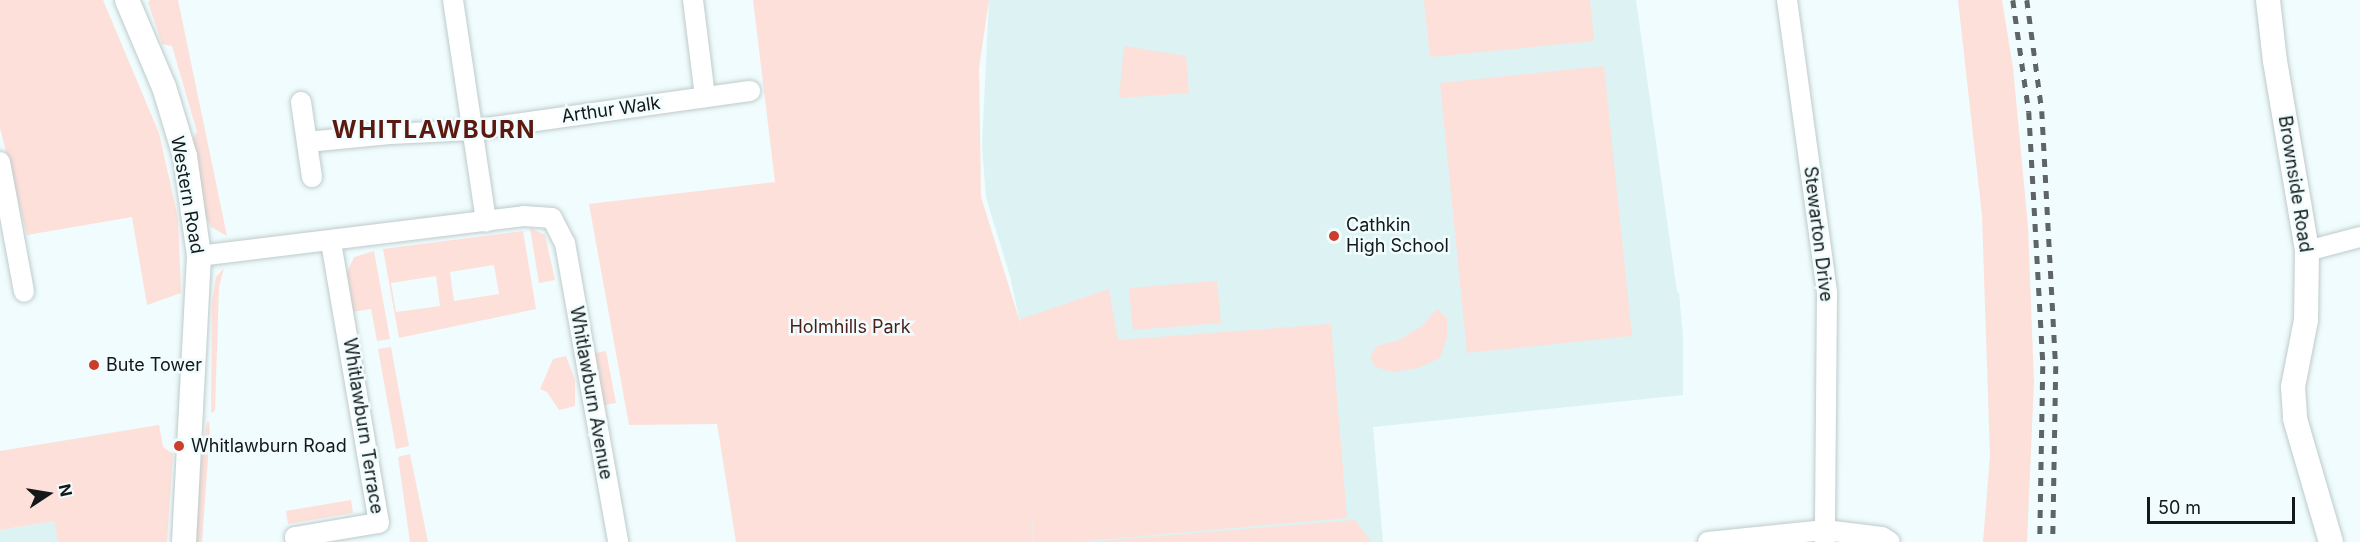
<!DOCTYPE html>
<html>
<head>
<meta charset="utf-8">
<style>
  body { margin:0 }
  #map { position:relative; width:2360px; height:542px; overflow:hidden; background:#f0fcfd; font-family:Inter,sans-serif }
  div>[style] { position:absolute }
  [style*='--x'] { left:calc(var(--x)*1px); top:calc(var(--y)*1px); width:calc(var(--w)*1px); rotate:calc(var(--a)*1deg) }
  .built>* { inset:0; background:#dcf2f3 }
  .green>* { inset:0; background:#fee0da }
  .roads { filter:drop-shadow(0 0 2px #becbcb) drop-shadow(0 0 2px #becbcb) }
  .minor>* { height:20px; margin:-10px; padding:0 10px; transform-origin:10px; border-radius:10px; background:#fff }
  .tertiary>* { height:24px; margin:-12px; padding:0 12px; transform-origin:12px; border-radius:12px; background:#fff }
  .rail>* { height:4.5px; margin-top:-2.25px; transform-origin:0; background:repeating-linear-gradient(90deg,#5f6566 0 8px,transparent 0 16px) }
  .dots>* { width:16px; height:16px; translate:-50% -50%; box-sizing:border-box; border:3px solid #f0fcfd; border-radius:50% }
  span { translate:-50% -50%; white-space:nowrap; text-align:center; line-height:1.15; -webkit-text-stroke:5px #f0fcfd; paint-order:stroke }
  .street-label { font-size:18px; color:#141818 }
  .poi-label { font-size:18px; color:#141818 }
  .left { translate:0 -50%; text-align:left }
  .park-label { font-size:18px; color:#4d1e17 }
  .district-label { font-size:24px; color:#5c1910; font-weight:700; letter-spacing:1.5px }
  .north { position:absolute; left:18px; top:464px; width:60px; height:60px; -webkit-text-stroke:4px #f0fcfd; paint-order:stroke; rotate:78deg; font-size:16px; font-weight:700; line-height:24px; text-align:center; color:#141818 }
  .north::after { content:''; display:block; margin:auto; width:21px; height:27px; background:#141818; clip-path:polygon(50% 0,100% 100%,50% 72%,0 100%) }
  .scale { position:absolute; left:2147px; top:497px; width:148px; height:27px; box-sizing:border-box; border:3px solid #141818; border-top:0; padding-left:8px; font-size:18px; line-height:21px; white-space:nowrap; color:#141818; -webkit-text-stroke:4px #f0fcfd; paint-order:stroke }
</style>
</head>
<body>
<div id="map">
  <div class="built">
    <i style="clip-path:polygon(989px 0,1636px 0,1677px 292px,1679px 293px,1683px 338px,1683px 395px,1373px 427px,1383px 542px,1000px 542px,1021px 327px,1010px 276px,986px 197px,982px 145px)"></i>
    <i style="clip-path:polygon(54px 521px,58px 542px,0 542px,0 530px)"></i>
  </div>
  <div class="green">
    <i style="clip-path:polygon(0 0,103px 0,159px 133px,178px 218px,181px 293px,147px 305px,132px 217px,27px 235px,0 128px)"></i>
    <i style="clip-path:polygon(150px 0,178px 0,227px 236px,211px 227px,205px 216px,190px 142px,197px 132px,172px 46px,162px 44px,148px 2px)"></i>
    <i style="clip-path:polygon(753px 0,989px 0,979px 68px,981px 197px,1020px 322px,1021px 319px,1109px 289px,1118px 340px,1331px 324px,1347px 518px,1074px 542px,1034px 542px,1031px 501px,1033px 542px,736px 542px,717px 424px,629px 425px,589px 204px,775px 182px)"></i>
    <i style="clip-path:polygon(1424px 0,1590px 0,1594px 41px,1430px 57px)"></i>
    <i style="clip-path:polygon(1958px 0,2002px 0,2013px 68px,2028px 227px,2034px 381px,2027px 542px,1983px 542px,1990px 456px,1982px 216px)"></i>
    <i style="clip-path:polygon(1124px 46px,1186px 56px,1189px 93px,1119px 98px)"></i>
    <i style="clip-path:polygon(1604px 66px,1632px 336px,1467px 353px,1440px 83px)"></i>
    <i style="clip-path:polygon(530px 228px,545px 235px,555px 280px,539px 283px)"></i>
    <i style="clip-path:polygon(evenodd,523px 231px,536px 309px,399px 338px,383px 249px,523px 231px,494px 265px,499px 294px,454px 301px,450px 272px,494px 265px,523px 231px,436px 276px,440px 306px,396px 312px,391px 283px,436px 276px)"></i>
    <i style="clip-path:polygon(374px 251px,390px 339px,377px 341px,371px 309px,352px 312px,346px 275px,354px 257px)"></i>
    <i style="clip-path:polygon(224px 268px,219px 287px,215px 411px,211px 413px,212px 302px,216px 277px)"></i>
    <i style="clip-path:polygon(1217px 281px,1221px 323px,1133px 330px,1129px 288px)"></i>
    <i style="clip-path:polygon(1437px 309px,1447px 318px,1447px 337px,1440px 358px,1418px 368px,1393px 372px,1375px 367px,1370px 357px,1377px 346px,1399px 340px,1422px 326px)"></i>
    <i style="clip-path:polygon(391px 347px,409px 446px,396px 449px,378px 349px)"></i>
    <i style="clip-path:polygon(606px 351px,616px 403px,599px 406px,589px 354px)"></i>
    <i style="clip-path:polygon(566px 356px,575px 380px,575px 406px,559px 410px,547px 392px,540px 389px,553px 359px)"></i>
    <i style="clip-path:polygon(207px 422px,209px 422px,210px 430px,202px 542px,195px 542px,202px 449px)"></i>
    <i style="clip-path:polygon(159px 425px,163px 447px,173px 454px,167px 542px,58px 542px,54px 521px,0 530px,0 451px)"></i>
    <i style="clip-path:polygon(410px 454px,428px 542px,410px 542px,398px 457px)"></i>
    <i style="clip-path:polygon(351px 500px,353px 513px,288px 524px,286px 511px)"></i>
    <i style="clip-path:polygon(1355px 520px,1371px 542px,1088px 542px)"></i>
  </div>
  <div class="roads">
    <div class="minor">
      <i style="--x:453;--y:0;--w:224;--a:81.5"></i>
      <i style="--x:693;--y:0;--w:98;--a:82.9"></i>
      <i style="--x:1787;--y:0;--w:296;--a:82.2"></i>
      <i style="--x:1827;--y:293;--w:249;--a:90.5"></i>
      <i style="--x:301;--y:102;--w:76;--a:81.7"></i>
      <i style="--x:307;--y:142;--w:83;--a:-5.5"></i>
      <i style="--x:390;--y:134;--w:82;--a:-2.8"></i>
      <i style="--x:472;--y:130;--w:281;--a:-8"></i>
      <i style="--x:0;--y:162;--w:132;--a:79.5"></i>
      <i style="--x:2307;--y:251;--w:55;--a:-14.8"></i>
      <i style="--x:199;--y:256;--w:327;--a:-7"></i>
      <i style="--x:524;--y:216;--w:28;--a:4"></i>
      <i style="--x:552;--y:218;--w:28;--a:63"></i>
      <i style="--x:565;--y:243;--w:304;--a:79.9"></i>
      <i style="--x:296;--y:542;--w:5;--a:-101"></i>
      <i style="--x:295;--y:537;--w:85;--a:-9.5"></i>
      <i style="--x:379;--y:523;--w:286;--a:-99.7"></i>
      <i style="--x:1708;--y:542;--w:118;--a:-5.9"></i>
      <i style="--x:1825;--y:530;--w:57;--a:7"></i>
      <i style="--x:1882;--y:537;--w:9;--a:32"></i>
    </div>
    <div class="tertiary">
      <i style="--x:127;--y:0;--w:95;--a:67"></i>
      <i style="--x:164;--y:87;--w:72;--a:73.1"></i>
      <i style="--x:185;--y:156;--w:101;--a:82"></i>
      <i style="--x:199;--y:256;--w:286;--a:93"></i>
      <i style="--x:2268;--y:0;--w:61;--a:83.5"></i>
      <i style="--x:2275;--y:61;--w:193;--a:80.4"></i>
      <i style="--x:2307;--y:251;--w:69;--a:90.8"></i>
      <i style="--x:2306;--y:320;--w:68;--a:101"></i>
      <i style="--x:2293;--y:387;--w:32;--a:86"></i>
      <i style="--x:2295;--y:419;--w:128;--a:73.7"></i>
    </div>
  </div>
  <div class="rail">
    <i style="--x:2013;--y:0;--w:113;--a:81.9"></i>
    <i style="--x:2029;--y:112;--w:254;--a:86.8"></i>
    <i style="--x:2043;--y:366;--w:176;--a:91"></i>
    <i style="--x:2027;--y:0;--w:112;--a:82.3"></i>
    <i style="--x:2042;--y:111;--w:255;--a:86.9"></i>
    <i style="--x:2056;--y:366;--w:176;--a:91"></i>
  </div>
  <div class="dots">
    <i style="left:1334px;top:236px;background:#cb3e2c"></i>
    <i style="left:94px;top:365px;background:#cb3e2c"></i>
    <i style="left:179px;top:446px;background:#cb3e2c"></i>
  </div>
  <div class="street-label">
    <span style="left:611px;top:110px;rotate:-8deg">Arthur Walk</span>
    <span style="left:2295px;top:184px;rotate:81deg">Brownside Road</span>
    <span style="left:187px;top:195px;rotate:80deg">Western Road</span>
    <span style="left:1818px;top:234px;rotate:83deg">Stewarton Drive</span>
    <span style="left:591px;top:393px;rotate:80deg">Whitlawburn Avenue</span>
    <span style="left:363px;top:426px;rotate:81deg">Whitlawburn Terrace</span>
  </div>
  <div class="poi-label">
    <span class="left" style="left:1346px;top:236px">Cathkin<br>High School</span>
    <span class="left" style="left:106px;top:365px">Bute Tower</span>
    <span class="left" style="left:191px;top:446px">Whitlawburn Road</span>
  </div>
  <div class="park-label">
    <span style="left:850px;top:327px">Holmhills Park</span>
  </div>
  <div class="district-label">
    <span style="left:434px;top:130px">WHITLAWBURN</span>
  </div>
  <div class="north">N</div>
  <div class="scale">50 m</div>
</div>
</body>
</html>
